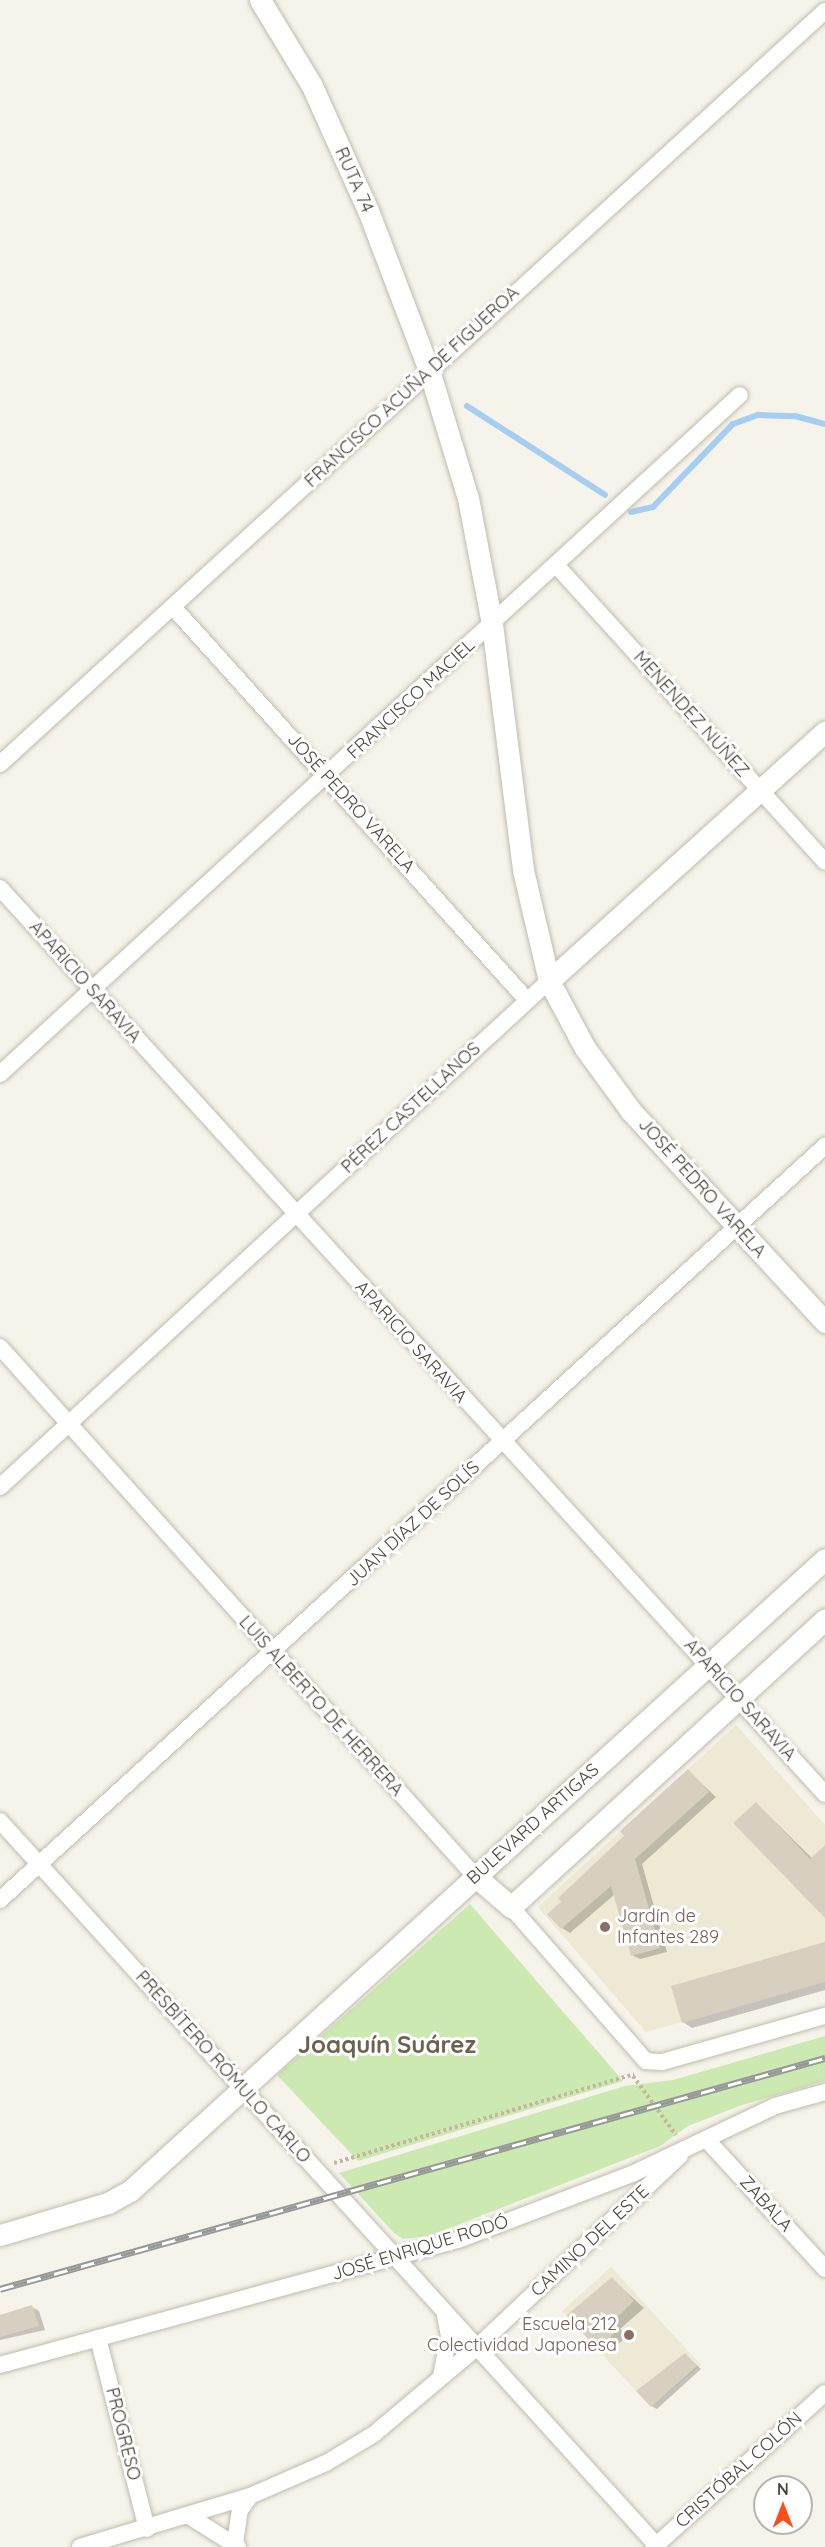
<!DOCTYPE html>
<html>
<head>
<meta charset="utf-8">
<style>
  body { margin:0 }
  #map { position:relative; width:825px; height:2547px; overflow:hidden; background:#f5f3ea; font-family:Quicksand,sans-serif }
  div>[style] { position:absolute }
  [style*='--x'] { left:calc(var(--x)*1px); top:calc(var(--y)*1px); width:calc(var(--w)*1px); rotate:calc(var(--a)*1deg) }
  .education>* { inset:0; background:#eee9d4 }
  .green>* { inset:0; background:#cce9b2 }
  .shadow>* { inset:0; background:#0003 }
  .stream>* { height:6px; margin:-3px; padding:0 3px; transform-origin:3px; border-radius:3px; background:#a6cdf2 }
  .building>* { inset:0; background:#d7cfbf }
  .path>* { height:4px; margin-top:-2px; transform-origin:0; background:repeating-linear-gradient(90deg,#c3b89d 0 3px,transparent 0 6px) }
  .roads { filter:drop-shadow(0 0 2px #c1bbac) drop-shadow(0 0 2px #c1bbac) }
  .minor>* { height:16px; margin:-8px; padding:0 8px; transform-origin:8px; border-radius:8px; background:#fff }
  .tertiary>* { height:21px; margin:-10.5px; padding:0 10.5px; transform-origin:10.5px; border-radius:10.5px; background:#fff }
  .rail>* { height:7px; margin-top:-3.5px; transform-origin:0; background:repeating-linear-gradient(90deg,#fff 0 14px,#989898 0 28px); box-sizing:border-box; border-block:2px solid #989898 }
  .dots>* { width:16px; height:16px; translate:-50% -50%; box-sizing:border-box; border:3px solid #fff; border-radius:50% }
  span { translate:-50% -50%; white-space:nowrap; text-align:center; line-height:1.15; -webkit-text-stroke:6px #fff; paint-order:stroke }
  .street-label { font-size:18px; color:#494438 }
  .education-label { font-size:18px; color:#785e54 }
  .left { translate:0 -50%; text-align:left }
  .right { translate:-100% -50%; text-align:right }
  .district-label { font-size:24px; color:#6c634f; font-weight:700 }
  .north { position:absolute; left:753px; top:2475px; width:60px; height:60px; box-sizing:border-box; background:#fff; border:2px solid #b6b4af; border-radius:50%; rotate:0deg; font-size:16px; font-weight:700; line-height:24px; text-align:center; color:#494438 }
  .north::after { content:''; display:block; margin:auto; width:21px; height:27px; background:#fc4d1a; clip-path:polygon(50% 0,100% 100%,50% 72%,0 100%) }
</style>
</head>
<body>
<div id="map">
  <div class="education">
    <i style="clip-path:polygon(736px 1725px,825px 1825px,825px 1982px,646px 2032px,538px 1907px)"></i>
    <i style="clip-path:polygon(611px 2267px,701px 2365px,651px 2407px,562px 2311px)"></i>
  </div>
  <div class="green">
    <i style="clip-path:polygon(470px 1904px,623px 2081px,358px 2161px,277px 2075px)"></i>
    <i style="clip-path:polygon(825px 2036px,825px 2081px,742px 2105px,688px 2126px,660px 2146px,429px 2236px,403px 2239px,394px 2233px,339px 2173px,625px 2086px,673px 2080px)"></i>
  </div>
  <div class="shadow">
    <i style="clip-path:polygon(688px 1771px,716px 1797px,642px 1864px,667px 1952px,640px 1959px,632px 1955px,615px 1894px,570px 1933px,562px 1928px,627px 1836px)"></i>
    <i style="clip-path:polygon(757px 1804px,813px 1859px,825px 1857px,825px 1912px)"></i>
    <i style="clip-path:polygon(825px 1943px,825px 1990px,692px 2028px,683px 2022px)"></i>
    <i style="clip-path:polygon(612px 2279px,644px 2308px,620px 2329px,627px 2336px,609px 2353px,598px 2347px)"></i>
    <i style="clip-path:polygon(32px 2307px,39px 2311px,45px 2330px,0 2340px,0 2316px)"></i>
    <i style="clip-path:polygon(685px 2355px,701px 2369px,657px 2409px,651px 2406px)"></i>
  </div>
  <div class="stream">
    <i style="--x:467;--y:406;--w:164;--a:32.8"></i>
    <i style="--x:631;--y:512;--w:23;--a:-13"></i>
    <i style="--x:653;--y:507;--w:115;--a:-46.1"></i>
    <i style="--x:733;--y:424;--w:27;--a:-20"></i>
    <i style="--x:758;--y:415;--w:37;--a:2"></i>
    <i style="--x:795;--y:416;--w:31;--a:15"></i>
  </div>
  <div class="building">
    <i style="clip-path:polygon(688px 1769px,709px 1792px,635px 1859px,660px 1948px,631px 1956px,611px 1886px,561px 1929px,547px 1914px,561px 1902px,558px 1898px,624px 1836px,620px 1831px)"></i>
    <i style="clip-path:polygon(756px 1802px,810px 1859px,825px 1845px,825px 1918px,733px 1823px)"></i>
    <i style="clip-path:polygon(825px 1942px,825px 1982px,682px 2023px,671px 1986px)"></i>
    <i style="clip-path:polygon(612px 2277px,634px 2301px,611px 2323px,618px 2330px,597px 2349px,567px 2315px)"></i>
    <i style="clip-path:polygon(32px 2305px,39px 2326px,0 2337px,0 2315px)"></i>
    <i style="clip-path:polygon(685px 2353px,697px 2366px,651px 2407px,636px 2391px)"></i>
  </div>
  <div class="path">
    <i style="--x:633;--y:2076;--w:73;--a:53.9"></i>
    <i style="--x:334;--y:2163;--w:313;--a:-16.5"></i>
  </div>
  <div class="roads">
    <div class="minor">
      <i style="--x:557;--y:566;--w:399;--a:47.8"></i>
      <i style="--x:173;--y:607;--w:529;--a:47.99"></i>
      <i style="--x:0;--y:764;--w:1117;--a:-42.39"></i>
      <i style="--x:0;--y:888;--w:1225;--a:47.68"></i>
      <i style="--x:0;--y:1074;--w:1004;--a:-42.54"></i>
      <i style="--x:0;--y:1347;--w:711;--a:48.08"></i>
      <i style="--x:0;--y:1487;--w:747;--a:-42.67"></i>
      <i style="--x:0;--y:1821;--w:980;--a:47.81"></i>
      <i style="--x:0;--y:1900;--w:1118;--a:-42.43"></i>
      <i style="--x:511;--y:1907;--w:205;--a:48.8"></i>
      <i style="--x:646;--y:2061;--w:16;--a:4"></i>
      <i style="--x:662;--y:2062;--w:169;--a:-15.8"></i>
      <i style="--x:707;--y:2140;--w:175;--a:47.5"></i>
      <i style="--x:98;--y:2338;--w:197;--a:75.6"></i>
      <i style="--x:0;--y:2365;--w:475;--a:-15.3"></i>
      <i style="--x:458;--y:2240;--w:186;--a:-20.8"></i>
      <i style="--x:632;--y:2174;--w:158;--a:-25.4"></i>
      <i style="--x:775;--y:2106;--w:52;--a:-15.6"></i>
      <i style="--x:441;--y:2376;--w:41;--a:-78.7"></i>
      <i style="--x:449;--y:2336;--w:21;--a:-101"></i>
      <i style="--x:189;--y:2516;--w:58;--a:32.3"></i>
      <i style="--x:235;--y:2544;--w:34;--a:-82"></i>
      <i style="--x:240;--y:2510;--w:17;--a:-54"></i>
      <i style="--x:80;--y:2547;--w:177;--a:-16.7"></i>
      <i style="--x:250;--y:2496;--w:83;--a:-23.5"></i>
      <i style="--x:326;--y:2463;--w:56;--a:-31.1"></i>
      <i style="--x:374;--y:2434;--w:133;--a:-40.1"></i>
      <i style="--x:476;--y:2348;--w:280;--a:-43.3"></i>
      <i style="--x:654;--y:2547;--w:230;--a:-42"></i>
    </div>
    <div class="tertiary">
      <i style="--x:260;--y:0;--w:100;--a:58.8"></i>
      <i style="--x:312;--y:86;--w:139;--a:65.8"></i>
      <i style="--x:369;--y:213;--w:168;--a:69.1"></i>
      <i style="--x:429;--y:370;--w:134;--a:73.1"></i>
      <i style="--x:468;--y:498;--w:128;--a:79.2"></i>
      <i style="--x:492;--y:624;--w:248;--a:82.8"></i>
      <i style="--x:523;--y:870;--w:114;--a:76.8"></i>
      <i style="--x:549;--y:981;--w:76;--a:61.8"></i>
      <i style="--x:585;--y:1048;--w:78;--a:53.9"></i>
      <i style="--x:631;--y:1111;--w:287;--a:47.4"></i>
      <i style="--x:549;--y:981;--w:372;--a:-42.1"></i>
      <i style="--x:475;--y:1876;--w:48;--a:40.7"></i>
      <i style="--x:511;--y:1907;--w:426;--a:-42.5"></i>
      <i style="--x:0;--y:2235;--w:113;--a:-16.5"></i>
      <i style="--x:108;--y:2203;--w:25;--a:-29"></i>
      <i style="--x:130;--y:2191;--w:939;--a:-42.28"></i>
    </div>
  </div>
  <div class="rail">
    <i style="--x:0;--y:2289;--w:857;--a:-15.64"></i>
  </div>
  <div class="dots">
    <i style="left:605px;top:1927px;background:#8d6e63"></i>
    <i style="left:629px;top:2335px;background:#8d6e63"></i>
  </div>
  <div class="street-label">
    <span style="left:354px;top:180px;rotate:66deg">RUTA 74</span>
    <span style="left:412px;top:387px;rotate:-43deg">FRANCISCO ACUÑA DE FIGUEROA</span>
    <span style="left:411px;top:699px;rotate:-43deg">FRANCISCO MACIEL</span>
    <span style="left:691px;top:714px;rotate:48deg">MENENDEZ NÚÑEZ</span>
    <span style="left:351px;top:803px;rotate:48deg">JOSÉ PEDRO VARELA</span>
    <span style="left:85px;top:982px;rotate:48deg">APARICIO SARAVIA</span>
    <span style="left:411px;top:1108px;rotate:-43deg">PÉREZ CASTELLANOS</span>
    <span style="left:702px;top:1188px;rotate:48deg">JOSÉ PEDRO VARELA</span>
    <span style="left:411px;top:1342px;rotate:48deg">APARICIO SARAVIA</span>
    <span style="left:413px;top:1524px;rotate:-43deg">JUAN DÍAZ DE SOLÍS</span>
    <span style="left:740px;top:1700px;rotate:48deg">APARICIO SARAVIA</span>
    <span style="left:321px;top:1706px;rotate:48deg">LUIS ALBERTO DE HERRERA</span>
    <span style="left:533px;top:1824px;rotate:-42deg">BULEVARD ARTIGAS</span>
    <span style="left:223px;top:2067px;rotate:48deg">PRESBÍTERO RÓMULO CARLO</span>
    <span style="left:766px;top:2204px;rotate:48deg">ZABALA</span>
    <span style="left:590px;top:2241px;rotate:-43deg">CAMINO DEL ESTE</span>
    <span style="left:420px;top:2248px;rotate:-17deg">JOSÉ ENRIQUE RODÓ</span>
    <span style="left:123px;top:2434px;rotate:76deg">PROGRESO</span>
    <span style="left:739px;top:2470px;rotate:-42deg">CRISTÓBAL COLÓN</span>
  </div>
  <div class="education-label">
    <span class="left" style="left:617px;top:1927px">Jardín de<br>Infantes 289</span>
    <span class="right" style="left:617px;top:2335px">Escuela 212<br>Colectividad Japonesa</span>
  </div>
  <div class="district-label">
    <span style="left:387px;top:2045px">Joaquín Suárez</span>
  </div>
  <div class="north">N</div>
</div>
</body>
</html>
